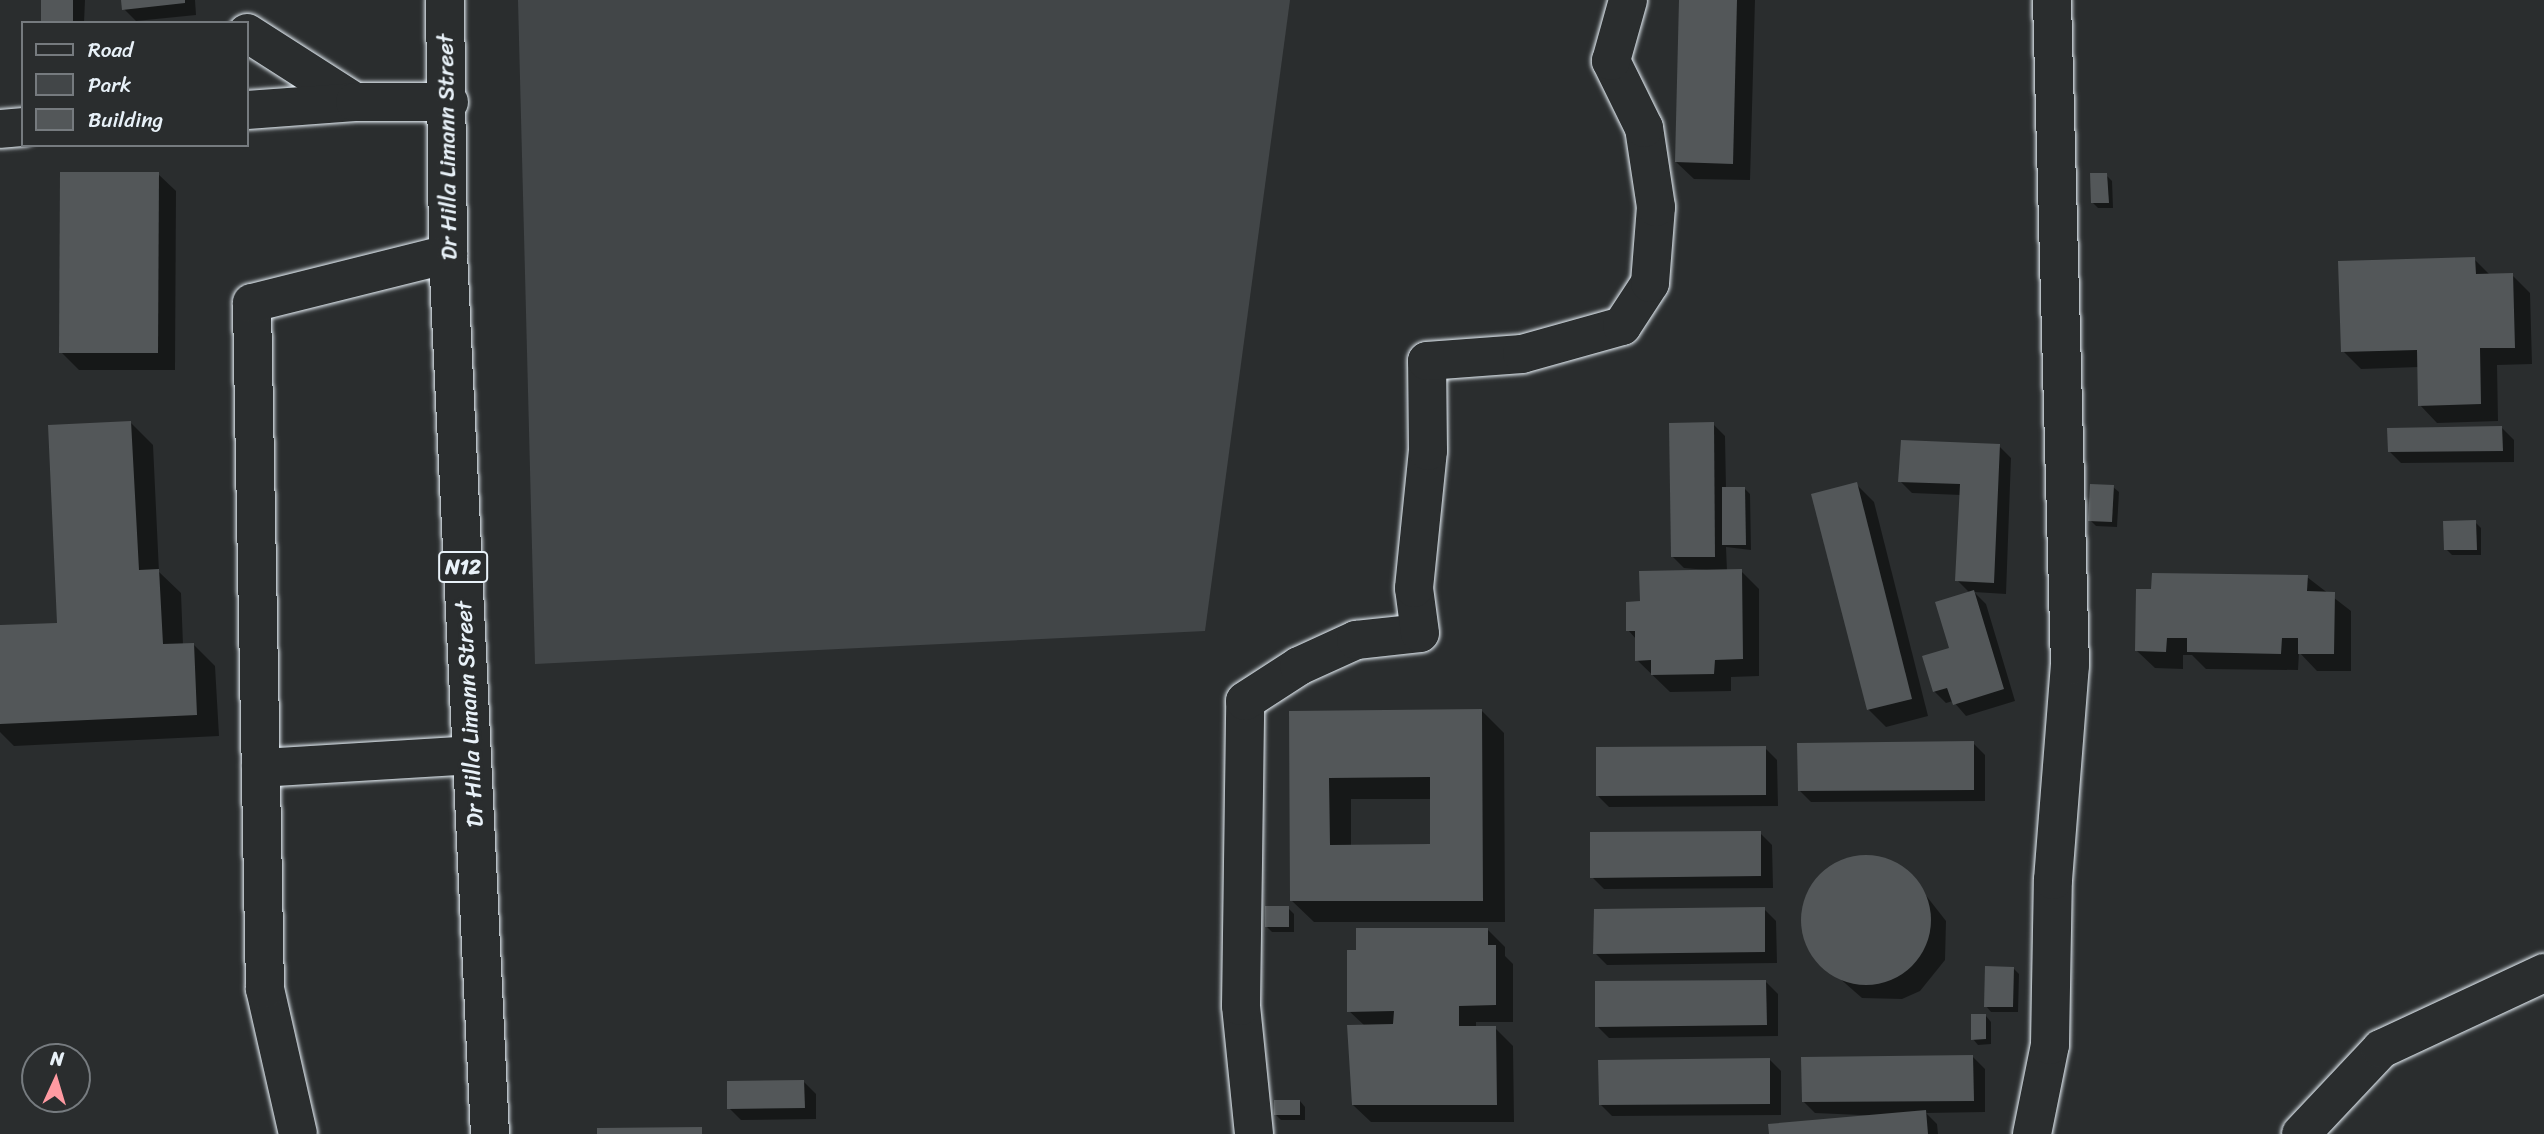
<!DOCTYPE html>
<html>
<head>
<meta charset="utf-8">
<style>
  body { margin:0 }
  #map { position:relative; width:2544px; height:1134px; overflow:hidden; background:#2a2d2e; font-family:Sriracha,sans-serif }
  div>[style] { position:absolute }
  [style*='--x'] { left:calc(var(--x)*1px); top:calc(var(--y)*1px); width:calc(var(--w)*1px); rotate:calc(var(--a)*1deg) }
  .green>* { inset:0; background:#424648 }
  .shadow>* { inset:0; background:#0007 }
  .building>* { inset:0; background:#535759 }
  .round { border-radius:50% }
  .roads { filter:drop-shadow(0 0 2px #e8f1f8) drop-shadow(0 0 2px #e8f1f8) }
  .minor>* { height:38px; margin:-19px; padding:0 19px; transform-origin:19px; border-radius:19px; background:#2a2d2e }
  .highway>* { height:38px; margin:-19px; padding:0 19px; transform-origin:19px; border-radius:19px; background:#2a2d2e }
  span { translate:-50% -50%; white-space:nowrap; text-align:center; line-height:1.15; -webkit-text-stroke:7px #2a2d2e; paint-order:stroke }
  .shield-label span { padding:2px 5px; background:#2a2d2e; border:2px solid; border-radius:5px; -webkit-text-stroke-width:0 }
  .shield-label { font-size:21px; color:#e8f1f8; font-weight:700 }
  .street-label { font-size:23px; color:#e8f1f8 }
  .legend { position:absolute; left:21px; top:21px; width:228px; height:126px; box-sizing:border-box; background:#2a2d2e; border:2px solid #767b7f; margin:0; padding:9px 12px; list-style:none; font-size:21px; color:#e8f1f8 }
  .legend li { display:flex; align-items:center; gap:14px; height:35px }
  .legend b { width:35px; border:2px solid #767b7f }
  .north { position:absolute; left:21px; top:1043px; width:70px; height:70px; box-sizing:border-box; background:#2a2d2e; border:2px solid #767b7f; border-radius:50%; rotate:4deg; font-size:19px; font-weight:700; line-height:28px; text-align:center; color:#e8f1f8 }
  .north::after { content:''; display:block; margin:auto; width:24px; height:32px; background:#ff9aa2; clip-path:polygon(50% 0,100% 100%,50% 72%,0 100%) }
</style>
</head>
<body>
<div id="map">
  <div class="green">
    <i style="clip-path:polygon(518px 0,1290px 0,1205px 631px,535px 664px)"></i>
  </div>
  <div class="shadow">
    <i style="clip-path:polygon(43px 0,85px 0,84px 23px,42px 23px)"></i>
    <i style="clip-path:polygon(123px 0,195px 0,196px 15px,136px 21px,124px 9px)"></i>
    <i style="clip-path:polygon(1681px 0,1755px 0,1750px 180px,1694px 179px,1676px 162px)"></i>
    <i style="clip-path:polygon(158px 174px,176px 191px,175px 370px,79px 370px,61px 352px)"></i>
    <i style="clip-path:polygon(2106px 175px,2112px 181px,2113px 208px,2098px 208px,2092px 202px)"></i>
    <i style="clip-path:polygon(2474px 259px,2491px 276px,2512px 275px,2530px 293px,2532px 364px,2497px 365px,2498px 421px,2437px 423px,2420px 405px,2419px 367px,2361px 369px,2343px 351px)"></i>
    <i style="clip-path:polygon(131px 423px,153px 445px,159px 572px,181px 593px,183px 645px,193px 644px,215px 666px,219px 736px,14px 746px,0 732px,0 627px,59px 625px)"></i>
    <i style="clip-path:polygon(1713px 424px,1725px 436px,1726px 489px,1745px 489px,1750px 494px,1751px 550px,1726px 547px,1727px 571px,1741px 571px,1759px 589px,1759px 676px,1731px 677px,1731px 691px,1670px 692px,1637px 660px,1637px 640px,1628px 630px,1641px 603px,1719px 571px,1684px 568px,1672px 556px)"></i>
    <i style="clip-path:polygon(2502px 428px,2514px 440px,2514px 462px,2401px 463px,2389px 451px)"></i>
    <i style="clip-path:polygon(1999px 446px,2011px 458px,2006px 594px,1974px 592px,1986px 604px,2015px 701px,1966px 716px,1953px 701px,1946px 703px,1934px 691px,1970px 593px,1957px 580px,1961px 495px,1912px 493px,1900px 481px)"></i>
    <i style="clip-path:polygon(1856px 484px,1874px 502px,1928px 716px,1886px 727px,1868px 709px)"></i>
    <i style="clip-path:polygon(2113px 487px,2119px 492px,2117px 527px,2096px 526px,2090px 520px)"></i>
    <i style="clip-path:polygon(2475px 522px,2481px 528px,2481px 555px,2452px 555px,2446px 549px)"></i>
    <i style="clip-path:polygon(2307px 577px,2351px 611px,2351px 671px,2317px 671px,2299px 652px,2298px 670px,2206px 669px,2192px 655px,2183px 655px,2183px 669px,2155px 668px,2137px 651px)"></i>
    <i style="clip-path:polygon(evenodd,1482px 711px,1504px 733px,1505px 922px,1314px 922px,1291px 900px,1291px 712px,1482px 711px,1351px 799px,1432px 799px,1432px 846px,1351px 846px,1351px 799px)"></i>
    <i style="clip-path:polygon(1973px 743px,1985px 755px,1985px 801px,1811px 802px,1799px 790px)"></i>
    <i style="clip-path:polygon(1765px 748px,1777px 760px,1778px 806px,1609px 807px,1597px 795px)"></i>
    <i style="clip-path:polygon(1760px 833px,1772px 845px,1773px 888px,1604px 889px,1592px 877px)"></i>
    <i style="clip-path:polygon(1849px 859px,1889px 860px,1906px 870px,1946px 921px,1945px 960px,1920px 991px,1902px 999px,1862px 998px,1813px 955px,1805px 937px,1806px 897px,1831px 867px)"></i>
    <i style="clip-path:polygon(1288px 908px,1294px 914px,1294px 932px,1272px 932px,1267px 927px)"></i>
    <i style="clip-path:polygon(1764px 909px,1776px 921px,1777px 963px,1607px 965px,1595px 953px)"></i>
    <i style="clip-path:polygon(1487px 929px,1505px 947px,1505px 956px,1513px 964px,1513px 1022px,1476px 1022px,1476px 1028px,1495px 1028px,1513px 1046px,1514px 1122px,1371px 1122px,1353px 1105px,1365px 1026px,1349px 1011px)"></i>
    <i style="clip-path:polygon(2013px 968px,2019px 974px,2018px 1012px,1991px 1012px,1986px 1006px)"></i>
    <i style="clip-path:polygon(1766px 982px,1778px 994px,1778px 1036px,1609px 1038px,1597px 1026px)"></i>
    <i style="clip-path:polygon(1986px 1016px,1991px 1022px,1991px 1044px,1978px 1045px,1973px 1039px)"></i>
    <i style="clip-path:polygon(1973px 1057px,1985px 1069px,1985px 1112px,1926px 1113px,1937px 1124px,1938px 1134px,1771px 1134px,1883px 1116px,1815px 1113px,1803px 1101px)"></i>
    <i style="clip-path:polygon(1769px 1059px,1781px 1071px,1781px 1115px,1612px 1116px,1600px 1104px)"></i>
    <i style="clip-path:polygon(804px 1082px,816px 1094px,816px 1119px,741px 1120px,729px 1108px)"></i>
    <i style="clip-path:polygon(1300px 1101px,1305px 1107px,1305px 1120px,1281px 1120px,1276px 1115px)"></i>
  </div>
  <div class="building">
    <i style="clip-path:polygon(41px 0,73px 0,73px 23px,41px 23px)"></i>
    <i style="clip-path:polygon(121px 0,185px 0,185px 3px,122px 10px)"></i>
    <i style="clip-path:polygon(1679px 0,1737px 0,1733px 164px,1675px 162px)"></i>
    <i style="clip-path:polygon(60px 172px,159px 172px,158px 353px,59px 353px)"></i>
    <i style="clip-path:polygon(2090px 173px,2107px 173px,2109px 203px,2091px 203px)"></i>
    <i style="clip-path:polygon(2475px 257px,2476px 274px,2513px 273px,2515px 348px,2480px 348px,2481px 404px,2418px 406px,2417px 350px,2341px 352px,2338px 261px)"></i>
    <i style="clip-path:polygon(131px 421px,139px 570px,159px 569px,163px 644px,194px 643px,197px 715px,0 724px,0 625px,57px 623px,48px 425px)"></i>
    <i style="clip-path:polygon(1714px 422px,1715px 557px,1671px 557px,1669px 423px)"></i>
    <i style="clip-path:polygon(2502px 426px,2503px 451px,2388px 452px,2387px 428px)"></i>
    <i style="clip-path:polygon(1901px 440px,2000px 444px,1994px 583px,1955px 581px,1960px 484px,1898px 482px)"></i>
    <i style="clip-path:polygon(1857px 482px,1912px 699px,1867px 710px,1811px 494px)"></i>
    <i style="clip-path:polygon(2090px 484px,2114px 485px,2112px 522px,2088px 521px)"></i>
    <i style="clip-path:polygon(1722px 487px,1745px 487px,1746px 545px,1722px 545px)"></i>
    <i style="clip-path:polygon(2476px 520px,2477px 550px,2444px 550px,2443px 521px)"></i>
    <i style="clip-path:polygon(1742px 569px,1743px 659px,1715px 660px,1714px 674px,1651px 675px,1651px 660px,1635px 661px,1635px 631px,1626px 631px,1626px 602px,1640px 601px,1639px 571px)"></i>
    <i style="clip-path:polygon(2152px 573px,2308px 575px,2307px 591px,2335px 592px,2334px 654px,2298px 654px,2298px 638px,2282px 638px,2281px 654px,2187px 652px,2187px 638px,2167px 638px,2166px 652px,2135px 651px,2136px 589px,2151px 589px)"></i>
    <i style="clip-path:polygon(1974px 590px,2004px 689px,1953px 705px,1947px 688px,1933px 692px,1922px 656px,1949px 648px,1935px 602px)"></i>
    <i style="clip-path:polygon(evenodd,1482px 709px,1483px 901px,1290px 901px,1289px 711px,1482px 709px,1430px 777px,1430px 844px,1330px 845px,1329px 778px,1430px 777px)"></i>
    <i style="clip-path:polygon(1974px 741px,1974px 790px,1798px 791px,1797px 743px)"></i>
    <i style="clip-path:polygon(1766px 746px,1766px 795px,1596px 796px,1596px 747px)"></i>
    <i style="clip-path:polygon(1761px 831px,1761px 876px,1590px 878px,1590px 832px)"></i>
    <i class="round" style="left:1801px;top:855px;width:130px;height:130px"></i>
    <i style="clip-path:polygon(1265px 906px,1289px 906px,1289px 927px,1265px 927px)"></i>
    <i style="clip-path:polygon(1765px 907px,1765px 952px,1593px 954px,1594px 909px)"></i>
    <i style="clip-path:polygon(1356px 928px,1488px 928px,1488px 945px,1496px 945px,1496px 1005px,1459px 1006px,1459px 1026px,1496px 1026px,1497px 1105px,1352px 1105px,1347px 1025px,1393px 1024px,1394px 1011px,1347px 1012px,1347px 950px,1356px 950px)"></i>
    <i style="clip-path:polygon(1985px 966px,2014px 967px,2013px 1007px,1984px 1007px)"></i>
    <i style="clip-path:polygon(1766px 980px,1767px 1025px,1595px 1027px,1595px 981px)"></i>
    <i style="clip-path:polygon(1971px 1014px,1986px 1014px,1986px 1039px,1971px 1040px)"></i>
    <i style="clip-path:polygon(1973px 1055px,1974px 1101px,1802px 1102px,1801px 1057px)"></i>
    <i style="clip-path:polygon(1770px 1058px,1770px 1104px,1599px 1105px,1598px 1060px)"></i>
    <i style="clip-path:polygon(804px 1080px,805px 1108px,727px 1109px,727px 1081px)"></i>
    <i style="clip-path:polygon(1274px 1100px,1300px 1100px,1300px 1115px,1274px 1115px)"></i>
    <i style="clip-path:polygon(1926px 1110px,1928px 1134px,1769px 1134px,1768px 1124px)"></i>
    <i style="clip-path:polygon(702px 1127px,702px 1134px,597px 1134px,597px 1128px)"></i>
  </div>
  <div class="roads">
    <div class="minor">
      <i style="--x:247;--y:33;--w:128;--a:32.6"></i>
      <i style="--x:247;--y:110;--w:108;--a:-4.2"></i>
      <i style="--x:355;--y:102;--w:94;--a:0"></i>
      <i style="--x:0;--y:129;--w:23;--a:-5"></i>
      <i style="--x:261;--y:768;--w:211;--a:-3.5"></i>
      <i style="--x:298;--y:1134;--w:149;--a:-102.8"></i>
      <i style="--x:265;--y:989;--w:686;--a:-91.09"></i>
      <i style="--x:252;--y:303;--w:202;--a:-14"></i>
      <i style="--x:1254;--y:1134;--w:129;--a:-95.8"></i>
      <i style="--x:1241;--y:1006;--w:305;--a:-89.2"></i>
      <i style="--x:1245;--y:701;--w:64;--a:-32.9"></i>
      <i style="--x:1299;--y:666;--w:63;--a:-24.5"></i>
      <i style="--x:1356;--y:640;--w:64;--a:-6.2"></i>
      <i style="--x:1420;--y:633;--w:45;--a:-97.6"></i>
      <i style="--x:1414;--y:588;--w:138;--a:-84.2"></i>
      <i style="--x:1428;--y:451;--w:90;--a:-90.6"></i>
      <i style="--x:1427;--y:361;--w:95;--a:-4.2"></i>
      <i style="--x:1522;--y:354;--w:104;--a:-15.6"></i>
      <i style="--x:1622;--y:326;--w:51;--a:-56.9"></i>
      <i style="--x:1650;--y:283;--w:76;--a:-85.5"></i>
      <i style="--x:1656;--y:207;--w:80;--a:-98.6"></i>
      <i style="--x:1644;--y:128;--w:75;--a:-116.2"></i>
      <i style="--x:1611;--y:61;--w:63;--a:-74.4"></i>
      <i style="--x:2032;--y:1134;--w:91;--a:-78.6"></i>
      <i style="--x:2050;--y:1045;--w:165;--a:-89"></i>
      <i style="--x:2053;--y:880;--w:215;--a:-85.5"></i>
      <i style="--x:2070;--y:666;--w:666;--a:-91.55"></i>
      <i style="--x:2301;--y:1134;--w:117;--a:-46.7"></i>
      <i style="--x:2381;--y:1049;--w:180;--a:-25"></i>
    </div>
    <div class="highway">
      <i style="--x:445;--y:0;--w:254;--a:89.3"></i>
      <i style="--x:448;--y:254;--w:881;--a:87.27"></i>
    </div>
  </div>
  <div class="shield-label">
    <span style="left:463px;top:567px">N12</span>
  </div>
  <div class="street-label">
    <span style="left:448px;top:147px;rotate:-91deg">Dr Hilla Limann Street</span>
    <span style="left:470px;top:714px;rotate:-93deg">Dr Hilla Limann Street</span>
  </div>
  <ul class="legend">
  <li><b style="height:9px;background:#2a2d2e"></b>Road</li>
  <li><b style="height:19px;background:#424648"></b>Park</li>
  <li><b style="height:19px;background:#535759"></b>Building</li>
  </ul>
  <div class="north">N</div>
</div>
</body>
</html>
